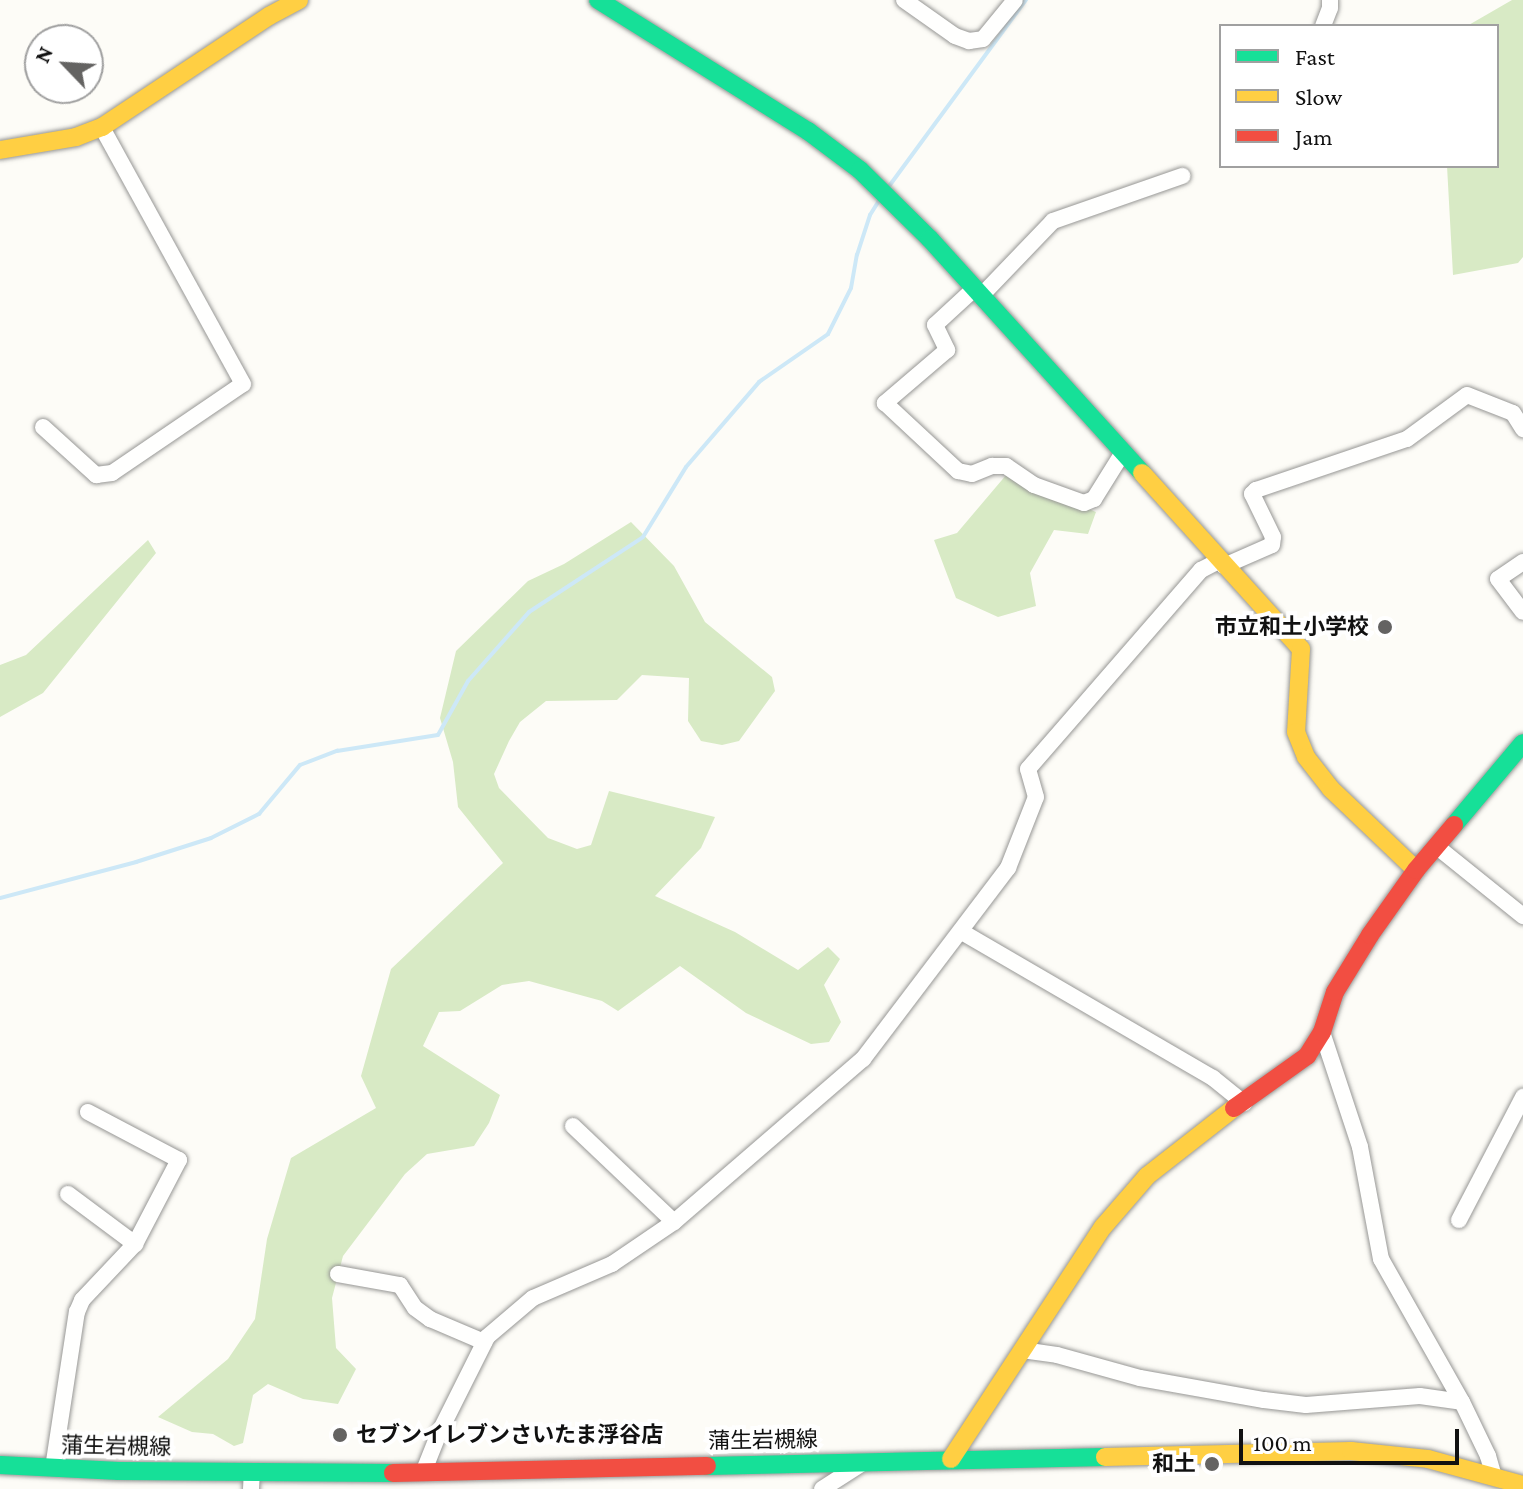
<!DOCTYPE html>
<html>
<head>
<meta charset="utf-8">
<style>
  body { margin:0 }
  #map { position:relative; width:1523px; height:1489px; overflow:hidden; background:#fdfcf7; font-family:"Crimson Pro","Noto Sans JP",serif }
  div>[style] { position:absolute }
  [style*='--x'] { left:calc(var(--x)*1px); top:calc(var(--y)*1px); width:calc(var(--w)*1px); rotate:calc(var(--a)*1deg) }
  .forest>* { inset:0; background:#d8eac5 }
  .stream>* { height:4px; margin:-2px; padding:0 2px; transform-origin:2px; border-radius:2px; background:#cde8f7 }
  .roads { filter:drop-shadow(0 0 2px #979795) drop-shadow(0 0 2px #979795) }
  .street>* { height:16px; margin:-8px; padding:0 8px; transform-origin:8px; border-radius:8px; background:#fffffe }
  .fast>* { height:18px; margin:-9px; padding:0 9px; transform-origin:9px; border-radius:9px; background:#16e098 }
  .slow>* { height:18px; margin:-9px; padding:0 9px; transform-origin:9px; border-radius:9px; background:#ffcf43 }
  .jam>* { height:18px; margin:-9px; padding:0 9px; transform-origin:9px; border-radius:9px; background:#f24e42 }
  .dots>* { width:22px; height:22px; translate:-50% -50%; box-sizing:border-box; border:4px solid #fff; border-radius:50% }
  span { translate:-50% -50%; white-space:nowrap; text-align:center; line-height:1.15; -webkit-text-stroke:8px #fff; paint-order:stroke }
  .poi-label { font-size:22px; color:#111; font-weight:700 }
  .right { translate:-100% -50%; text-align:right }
  .left { translate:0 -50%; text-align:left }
  .street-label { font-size:22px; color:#111 }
  .legend { position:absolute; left:1219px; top:24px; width:280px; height:144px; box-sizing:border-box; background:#fff; border:2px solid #a0a0a0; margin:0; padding:10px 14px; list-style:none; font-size:24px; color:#111 }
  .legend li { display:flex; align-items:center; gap:16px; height:40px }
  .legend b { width:40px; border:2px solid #a0a0a0 }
  .north { position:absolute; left:24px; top:24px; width:80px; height:80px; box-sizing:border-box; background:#fff; border:2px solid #a0a0a0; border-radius:50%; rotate:295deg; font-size:22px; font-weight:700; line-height:32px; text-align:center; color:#111 }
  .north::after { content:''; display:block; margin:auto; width:28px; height:36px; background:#646362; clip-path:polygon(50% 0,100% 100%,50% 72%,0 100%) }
  .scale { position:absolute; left:1239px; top:1429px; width:220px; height:36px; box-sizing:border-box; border:4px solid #111; border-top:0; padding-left:10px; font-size:24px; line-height:28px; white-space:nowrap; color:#111; -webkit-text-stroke:6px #fff; paint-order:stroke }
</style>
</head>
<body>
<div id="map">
  <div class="forest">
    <i style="clip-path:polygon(1512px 0,1523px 0,1523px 257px,1518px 263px,1453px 275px,1447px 166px,1497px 166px,1497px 26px,1467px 26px)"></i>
    <i style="clip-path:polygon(1007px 474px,1096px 512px,1088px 534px,1054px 530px,1030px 573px,1036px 606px,998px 617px,956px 598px,934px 540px,957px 533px)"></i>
    <i style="clip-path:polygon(631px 522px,674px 566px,705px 622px,772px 677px,775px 691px,739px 741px,722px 745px,701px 741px,688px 721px,689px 678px,642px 675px,617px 700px,546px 701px,520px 722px,509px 741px,494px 774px,499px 788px,548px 838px,577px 849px,591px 845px,609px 791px,715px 817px,701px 848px,655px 896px,735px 932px,798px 970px,828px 947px,840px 959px,824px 985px,841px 1022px,829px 1042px,811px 1044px,746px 1013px,680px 966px,618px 1011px,602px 1001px,529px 981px,502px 985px,460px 1011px,439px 1012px,423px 1046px,500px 1095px,489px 1123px,474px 1146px,427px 1154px,405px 1174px,343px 1256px,332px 1298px,336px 1348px,356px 1369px,338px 1404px,303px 1399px,268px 1384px,253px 1395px,243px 1443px,234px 1446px,213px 1434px,192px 1432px,158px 1417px,228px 1359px,255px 1319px,267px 1239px,291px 1158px,376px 1108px,361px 1076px,391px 969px,503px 863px,458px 807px,453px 762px,440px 718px,456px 651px,528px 581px,564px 564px)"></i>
    <i style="clip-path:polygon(148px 540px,156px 553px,43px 693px,0 717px,0 665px,26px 655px)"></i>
  </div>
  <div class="stream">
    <i style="--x:887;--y:189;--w:235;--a:-53.7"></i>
    <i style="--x:0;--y:898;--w:141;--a:-14.8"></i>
    <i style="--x:136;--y:862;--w:79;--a:-17.7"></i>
    <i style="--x:211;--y:838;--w:54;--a:-26.6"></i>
    <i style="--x:259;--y:814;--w:64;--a:-50.1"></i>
    <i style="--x:300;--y:765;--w:40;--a:-21"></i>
    <i style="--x:337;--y:751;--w:102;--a:-9"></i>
    <i style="--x:438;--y:735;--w:62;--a:-60.9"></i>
    <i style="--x:468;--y:681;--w:92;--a:-48.5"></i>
    <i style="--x:529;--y:612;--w:136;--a:-33.3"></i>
    <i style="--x:643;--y:537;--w:82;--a:-58.4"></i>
    <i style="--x:686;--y:467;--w:112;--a:-49.3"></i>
    <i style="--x:759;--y:382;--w:84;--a:-34.8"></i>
    <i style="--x:828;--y:334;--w:51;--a:-63.4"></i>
    <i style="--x:851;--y:288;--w:34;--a:-80"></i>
    <i style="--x:857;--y:255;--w:42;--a:-72"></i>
    <i style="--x:870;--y:215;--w:19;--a:-58"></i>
  </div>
  <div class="roads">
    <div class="street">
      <i style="--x:904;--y:0;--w:62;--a:35.2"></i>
      <i style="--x:955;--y:36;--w:15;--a:20"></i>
      <i style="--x:969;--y:41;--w:14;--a:-8"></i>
      <i style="--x:983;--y:39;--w:50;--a:-50.6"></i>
      <i style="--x:1323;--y:26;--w:19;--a:-69"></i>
      <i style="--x:1330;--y:8;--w:8;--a:-90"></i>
      <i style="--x:974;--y:289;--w:53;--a:137.3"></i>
      <i style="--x:935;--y:325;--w:28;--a:64"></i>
      <i style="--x:947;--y:350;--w:82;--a:139.5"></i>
      <i style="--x:885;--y:403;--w:100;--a:43"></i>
      <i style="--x:958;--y:471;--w:14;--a:12"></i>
      <i style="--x:972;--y:474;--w:22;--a:-22"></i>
      <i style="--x:992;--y:466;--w:14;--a:0"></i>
      <i style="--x:1006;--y:466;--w:34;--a:34"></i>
      <i style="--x:1034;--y:485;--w:53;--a:19.8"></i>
      <i style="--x:1084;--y:503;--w:11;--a:-22"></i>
      <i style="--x:1094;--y:499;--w:53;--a:-58.1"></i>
      <i style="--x:981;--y:296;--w:104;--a:-46.2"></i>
      <i style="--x:1053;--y:221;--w:137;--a:-19.2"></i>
      <i style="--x:43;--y:427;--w:72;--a:42.2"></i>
      <i style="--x:96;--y:475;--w:16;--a:-7"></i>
      <i style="--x:112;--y:473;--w:158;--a:-34.2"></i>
      <i style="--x:243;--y:384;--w:293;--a:-118.8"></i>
      <i style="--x:1523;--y:562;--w:30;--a:146"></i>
      <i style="--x:1498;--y:579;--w:41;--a:52.9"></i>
      <i style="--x:1224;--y:566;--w:52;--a:-23.6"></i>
      <i style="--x:1272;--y:545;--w:8;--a:-83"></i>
      <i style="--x:1273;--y:537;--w:48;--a:-116"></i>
      <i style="--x:1252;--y:494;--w:6;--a:-45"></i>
      <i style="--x:1256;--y:490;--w:159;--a:-18.7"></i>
      <i style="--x:1407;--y:439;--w:74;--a:-36.3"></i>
      <i style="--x:1467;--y:395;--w:49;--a:21.4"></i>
      <i style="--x:1513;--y:413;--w:19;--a:58"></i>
      <i style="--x:1436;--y:846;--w:112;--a:38.8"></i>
      <i style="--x:962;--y:932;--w:290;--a:30.2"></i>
      <i style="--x:1213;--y:1078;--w:40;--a:39"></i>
      <i style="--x:1322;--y:1032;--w:121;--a:71.7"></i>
      <i style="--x:1360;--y:1147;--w:114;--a:79.4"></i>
      <i style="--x:1381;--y:1259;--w:164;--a:60.5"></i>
      <i style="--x:1462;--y:1402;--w:60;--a:64.3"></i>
      <i style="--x:1488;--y:1456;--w:19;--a:74"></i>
      <i style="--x:573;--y:1126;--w:139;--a:43.5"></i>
      <i style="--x:68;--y:1194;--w:84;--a:36.7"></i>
      <i style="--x:1459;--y:1220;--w:139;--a:-62.5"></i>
      <i style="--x:338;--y:1274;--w:63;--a:10.1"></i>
      <i style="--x:400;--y:1285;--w:27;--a:57"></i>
      <i style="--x:415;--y:1308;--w:19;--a:36"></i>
      <i style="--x:430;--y:1319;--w:59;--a:23.1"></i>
      <i style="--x:1022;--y:1350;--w:35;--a:8"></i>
      <i style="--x:1057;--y:1355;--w:86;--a:15.5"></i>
      <i style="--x:1140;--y:1378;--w:126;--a:10.1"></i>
      <i style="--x:1264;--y:1400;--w:42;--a:6.8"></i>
      <i style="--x:1306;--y:1405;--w:114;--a:-4.5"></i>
      <i style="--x:1420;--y:1396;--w:42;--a:8.1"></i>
      <i style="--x:53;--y:1468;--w:158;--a:-81.3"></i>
      <i style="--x:77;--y:1312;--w:13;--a:-67"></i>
      <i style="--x:82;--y:1300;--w:77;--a:-46.6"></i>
      <i style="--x:135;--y:1244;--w:95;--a:-62.4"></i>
      <i style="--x:179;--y:1160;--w:103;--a:-152.2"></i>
      <i style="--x:423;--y:1473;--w:43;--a:-68.2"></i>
      <i style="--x:439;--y:1433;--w:107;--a:-63.4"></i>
      <i style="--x:487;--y:1337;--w:60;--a:-40.3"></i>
      <i style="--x:533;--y:1298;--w:86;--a:-23.3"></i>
      <i style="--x:612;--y:1264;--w:75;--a:-34.1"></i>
      <i style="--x:674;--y:1222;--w:250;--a:-40.8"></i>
      <i style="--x:863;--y:1059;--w:240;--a:-52.8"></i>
      <i style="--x:1008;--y:868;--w:76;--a:-68.5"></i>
      <i style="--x:1036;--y:797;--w:29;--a:-106"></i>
      <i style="--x:1028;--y:769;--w:264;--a:-49"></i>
      <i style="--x:1201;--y:570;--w:20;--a:-27"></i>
      <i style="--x:251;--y:1489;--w:17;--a:-87"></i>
      <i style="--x:822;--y:1489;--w:46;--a:-32.7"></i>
    </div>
    <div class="fast">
      <i style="--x:598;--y:0;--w:248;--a:32"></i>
      <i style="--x:808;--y:131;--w:65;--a:36.9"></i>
      <i style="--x:860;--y:170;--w:98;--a:44.6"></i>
      <i style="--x:930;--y:239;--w:316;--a:47.8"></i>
      <i style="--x:1454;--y:825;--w:107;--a:-49.9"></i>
      <i style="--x:0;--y:1465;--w:119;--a:2.9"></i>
      <i style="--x:119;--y:1471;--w:274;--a:0.4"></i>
      <i style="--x:707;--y:1466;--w:398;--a:-1.3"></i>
    </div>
    <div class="slow">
      <i style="--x:0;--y:150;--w:77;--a:-9.7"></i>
      <i style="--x:76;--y:137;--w:28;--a:-21"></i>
      <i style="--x:102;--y:127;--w:201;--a:-33.6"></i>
      <i style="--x:269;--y:16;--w:34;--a:-28"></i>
      <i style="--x:1142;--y:473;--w:237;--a:47.9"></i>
      <i style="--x:1301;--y:649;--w:83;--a:93.4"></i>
      <i style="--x:1296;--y:732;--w:27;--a:68"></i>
      <i style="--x:1306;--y:757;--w:41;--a:52"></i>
      <i style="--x:1331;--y:789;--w:117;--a:43.6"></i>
      <i style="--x:1105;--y:1457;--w:246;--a:-1.4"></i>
      <i style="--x:1351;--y:1451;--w:77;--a:5.9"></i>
      <i style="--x:1428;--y:1459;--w:98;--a:15.3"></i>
      <i style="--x:951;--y:1459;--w:277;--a:-56.8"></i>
      <i style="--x:1103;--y:1227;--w:67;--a:-49.2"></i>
      <i style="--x:1147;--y:1176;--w:110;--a:-38"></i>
    </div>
    <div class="jam">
      <i style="--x:1234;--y:1108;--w:90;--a:-35.5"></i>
      <i style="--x:1307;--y:1056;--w:28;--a:-58"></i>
      <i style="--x:1322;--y:1032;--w:42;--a:-72"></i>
      <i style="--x:1335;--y:992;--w:67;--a:-58.4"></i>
      <i style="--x:1370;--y:935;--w:80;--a:-54.7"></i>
      <i style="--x:1416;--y:870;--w:59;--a:-49.8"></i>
      <i style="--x:393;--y:1473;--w:314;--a:-1.3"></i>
    </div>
  </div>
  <div class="dots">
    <i style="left:1385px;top:627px;background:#646362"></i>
    <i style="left:340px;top:1435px;background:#646362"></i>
    <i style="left:1212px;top:1464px;background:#646362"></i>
  </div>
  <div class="poi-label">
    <span class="right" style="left:1369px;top:627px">市立和土小学校</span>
    <span class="left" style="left:356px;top:1435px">セブンイレブンさいたま浮谷店</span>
    <span class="right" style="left:1196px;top:1464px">和土</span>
  </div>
  <div class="street-label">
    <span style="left:763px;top:1440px;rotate:-1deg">蒲生岩槻線</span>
    <span style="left:116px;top:1446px;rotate:1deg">蒲生岩槻線</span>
  </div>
  <ul class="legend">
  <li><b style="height:10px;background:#16e098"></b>Fast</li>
  <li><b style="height:10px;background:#ffcf43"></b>Slow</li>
  <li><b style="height:10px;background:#f24e42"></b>Jam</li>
  </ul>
  <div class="north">N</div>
  <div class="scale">100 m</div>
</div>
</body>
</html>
